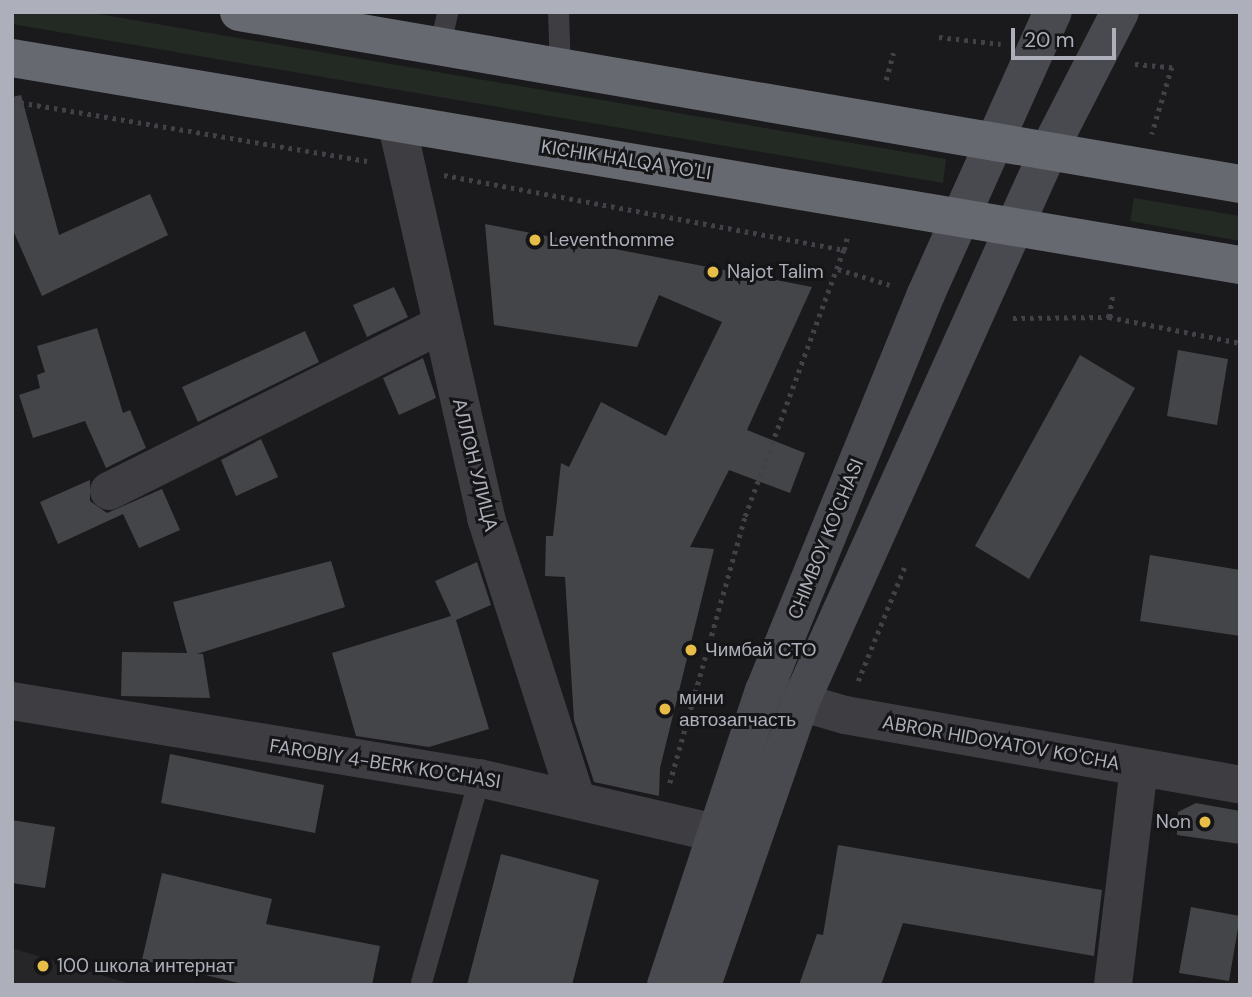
<!DOCTYPE html>
<html>
<head>
<meta charset="utf-8">
<style>
  body { margin:0 }
  #map { position:relative; width:1252px; height:997px; overflow:hidden; background:#1a1a1c; font-family:"DM Sans",sans-serif }
  div>[style] { position:absolute }
  [style*='--x'] { left:calc(var(--x)*1px); top:calc(var(--y)*1px); width:calc(var(--w)*1px); rotate:calc(var(--a)*1deg) }
  .built>* { inset:0; background:#262629 }
  .green>* { inset:0; background:#222a23 }
  .building>* { inset:0; background:#444549 }
  .path>* { height:4.5px; margin-top:-2.25px; transform-origin:0; background:repeating-linear-gradient(90deg,#414247 0 3.5px,transparent 0 8.5px) }
  .lane>* { height:21px; margin:-10.5px; padding:0 10.5px; transform-origin:10.5px; border-radius:10.5px; background:#3d3d42 }
  .street>* { height:38px; margin:-19px; padding:0 19px; transform-origin:19px; border-radius:19px; background:#3d3d42 }
  .secondary>* { height:38px; margin:-19px; padding:0 19px; transform-origin:19px; border-radius:19px; background:#494a50 }
  .highway>* { height:38px; margin:-19px; padding:0 19px; transform-origin:19px; border-radius:19px; background:#676971 }
  .dots>* { width:19px; height:19px; translate:-50% -50%; box-sizing:border-box; border:4px solid #151517; border-radius:50% }
  span { translate:-50% -50%; white-space:nowrap; text-align:center; line-height:1.15; -webkit-text-stroke:6px #151517; paint-order:stroke }
  .street-label { font-size:19px; color:#adb0ba }
  .poi-label { font-size:19px; color:#adb0ba }
  .left { translate:0 -50%; text-align:left }
  .right { translate:-100% -50%; text-align:right }
  .frame { position:absolute; inset:0; border:14px solid #adb0ba; pointer-events:none }
  .scale { position:absolute; left:1011px; top:28px; width:105px; height:32px; box-sizing:border-box; border:4px solid #adb0ba; border-top:0; padding-left:9px; font-size:21px; line-height:24px; white-space:nowrap; color:#adb0ba; -webkit-text-stroke:5px #151517; paint-order:stroke }
</style>
</head>
<body>
<div id="map">
  <div class="built">
    <i style="clip-path:polygon(12px 948px,134px 985px,12px 985px)"></i>
  </div>
  <div class="green">
    <i style="clip-path:polygon(12px 12px,87px 12px,946px 159px,943px 183px,12px 24px)"></i>
    <i style="clip-path:polygon(1134px 198px,1240px 216px,1240px 241px,1130px 221px)"></i>
  </div>
  <div class="building">
    <i style="clip-path:polygon(21px 95px,59px 235px,150px 194px,168px 235px,42px 296px,12px 228px,12px 97px)"></i>
    <i style="clip-path:polygon(485px 224px,812px 287px,747px 430px,805px 453px,790px 493px,729px 470px,690px 547px,714px 549px,660px 768px,659px 796px,594px 782px,574px 720px,565px 577px,545px 576px,546px 536px,553px 536px,561px 463px,569px 467px,601px 402px,666px 436px,722px 322px,659px 295px,637px 347px,494px 325px)"></i>
    <i style="clip-path:polygon(394px 287px,408px 317px,367px 337px,353px 305px)"></i>
    <i style="clip-path:polygon(97px 328px,123px 413px,130px 410px,146px 448px,106px 468px,85px 421px,33px 438px,19px 395px,40px 388px,37px 375px,45px 372px,37px 346px)"></i>
    <i style="clip-path:polygon(305px 331px,319px 362px,198px 422px,182px 387px)"></i>
    <i style="clip-path:polygon(1178px 350px,1228px 359px,1217px 425px,1167px 416px)"></i>
    <i style="clip-path:polygon(1080px 355px,1135px 388px,1029px 579px,975px 546px)"></i>
    <i style="clip-path:polygon(423px 358px,436px 398px,399px 415px,383px 378px)"></i>
    <i style="clip-path:polygon(261px 439px,278px 477px,236px 496px,221px 460px)"></i>
    <i style="clip-path:polygon(90px 480px,90px 501px,107px 513px,162px 489px,180px 530px,139px 548px,123px 514px,58px 544px,40px 502px)"></i>
    <i style="clip-path:polygon(1150px 555px,1240px 570px,1240px 636px,1140px 621px)"></i>
    <i style="clip-path:polygon(331px 561px,345px 607px,197px 654px,203px 654px,210px 698px,121px 696px,122px 652px,187px 653px,173px 602px)"></i>
    <i style="clip-path:polygon(477px 562px,491px 605px,456px 620px,489px 729px,429px 747px,356px 736px,332px 653px,451px 616px,435px 581px)"></i>
    <i style="clip-path:polygon(170px 754px,324px 785px,315px 833px,161px 803px)"></i>
    <i style="clip-path:polygon(1196px 803px,1240px 811px,1240px 844px,1177px 835px,1178px 812px)"></i>
    <i style="clip-path:polygon(12px 820px,55px 827px,45px 888px,12px 883px)"></i>
    <i style="clip-path:polygon(838px 845px,1102px 890px,1094px 956px,903px 923px,881px 985px,799px 985px,817px 934px,823px 935px)"></i>
    <i style="clip-path:polygon(501px 854px,599px 880px,572px 985px,467px 985px)"></i>
    <i style="clip-path:polygon(162px 873px,272px 899px,266px 924px,380px 946px,372px 985px,247px 985px,142px 960px)"></i>
    <i style="clip-path:polygon(1191px 907px,1240px 916px,1229px 981px,1179px 973px)"></i>
  </div>
  <div class="path">
    <i style="--x:939;--y:37;--w:62;--a:6.4"></i>
    <i style="--x:1135;--y:64;--w:37;--a:5"></i>
    <i style="--x:1172;--y:67;--w:70;--a:106.6"></i>
    <i style="--x:886;--y:80;--w:28;--a:-75"></i>
    <i style="--x:12;--y:101;--w:360;--a:9.6"></i>
    <i style="--x:444;--y:175;--w:407;--a:10.6"></i>
    <i style="--x:844;--y:250;--w:286;--a:110.3"></i>
    <i style="--x:745;--y:518;--w:279;--a:105.8"></i>
    <i style="--x:844;--y:250;--w:16;--a:-76"></i>
    <i style="--x:838;--y:269;--w:54;--a:17.1"></i>
    <i style="--x:1109;--y:317;--w:25;--a:-81"></i>
    <i style="--x:1013;--y:318;--w:96;--a:-0.6"></i>
    <i style="--x:1109;--y:317;--w:134;--a:11.2"></i>
    <i style="--x:858;--y:681;--w:124;--a:-67.8"></i>
  </div>
  <div class="lane">
    <i style="--x:558;--y:12;--w:56;--a:88"></i>
    <i style="--x:439;--y:48;--w:37;--a:-77"></i>
    <i style="--x:421;--y:982;--w:212;--a:-74.1"></i>
  </div>
  <div class="street">
    <i style="--x:397;--y:125;--w:403;--a:77.2"></i>
    <i style="--x:486;--y:518;--w:294;--a:72.2"></i>
    <i style="--x:109;--y:491;--w:371;--a:-26.6"></i>
    <i style="--x:769;--y:693;--w:79;--a:16.1"></i>
    <i style="--x:845;--y:715;--w:401;--a:10"></i>
    <i style="--x:12;--y:701;--w:473;--a:9.4"></i>
    <i style="--x:479;--y:778;--w:277;--a:13.1"></i>
    <i style="--x:1113;--y:985;--w:219;--a:-83.2"></i>
  </div>
  <div class="secondary">
    <i style="--x:666;--y:985;--w:310;--a:-71.6"></i>
    <i style="--x:764;--y:691;--w:429;--a:-67.8"></i>
    <i style="--x:926;--y:294;--w:309;--a:-65.8"></i>
    <i style="--x:702;--y:985;--w:299;--a:-70.8"></i>
    <i style="--x:800;--y:703;--w:606;--a:-65.76"></i>
    <i style="--x:1049;--y:150;--w:155;--a:-62.8"></i>
  </div>
  <div class="highway">
    <i style="--x:239;--y:12;--w:1016;--a:9.75"></i>
    <i style="--x:12;--y:58;--w:1245;--a:9.57"></i>
  </div>
  <div class="dots">
    <i style="left:535px;top:240px;background:#e7bd47"></i>
    <i style="left:713px;top:272px;background:#e7bd47"></i>
    <i style="left:691px;top:650px;background:#e7bd47"></i>
    <i style="left:665px;top:709px;background:#e7bd47"></i>
    <i style="left:1205px;top:822px;background:#e7bd47"></i>
    <i style="left:43px;top:966px;background:#e7bd47"></i>
  </div>
  <div class="street-label">
    <span style="left:626px;top:160px;rotate:9deg">KICHIK HALQA YO'LI</span>
    <span style="left:475px;top:465px;rotate:76deg">АЛЛОН УЛИЦА</span>
    <span style="left:826px;top:539px;rotate:-68deg">CHIMBOY KO'CHASI</span>
    <span style="left:1001px;top:743px;rotate:10deg">ABROR HIDOYATOV KO'CHA</span>
    <span style="left:385px;top:764px;rotate:9deg">FAROBIY 4-BERK KO'CHASI</span>
  </div>
  <div class="poi-label">
    <span class="left" style="left:549px;top:240px">Leventhomme</span>
    <span class="left" style="left:727px;top:272px">Najot Talim</span>
    <span class="left" style="left:705px;top:650px">Чимбай СТО</span>
    <span class="left" style="left:679px;top:709px">мини<br>автозапчасть</span>
    <span class="right" style="left:1191px;top:822px">Non</span>
    <span class="left" style="left:57px;top:966px">100 школа интернат</span>
  </div>
  <div class="frame"></div>
  <div class="scale">20 m</div>
</div>
</body>
</html>
